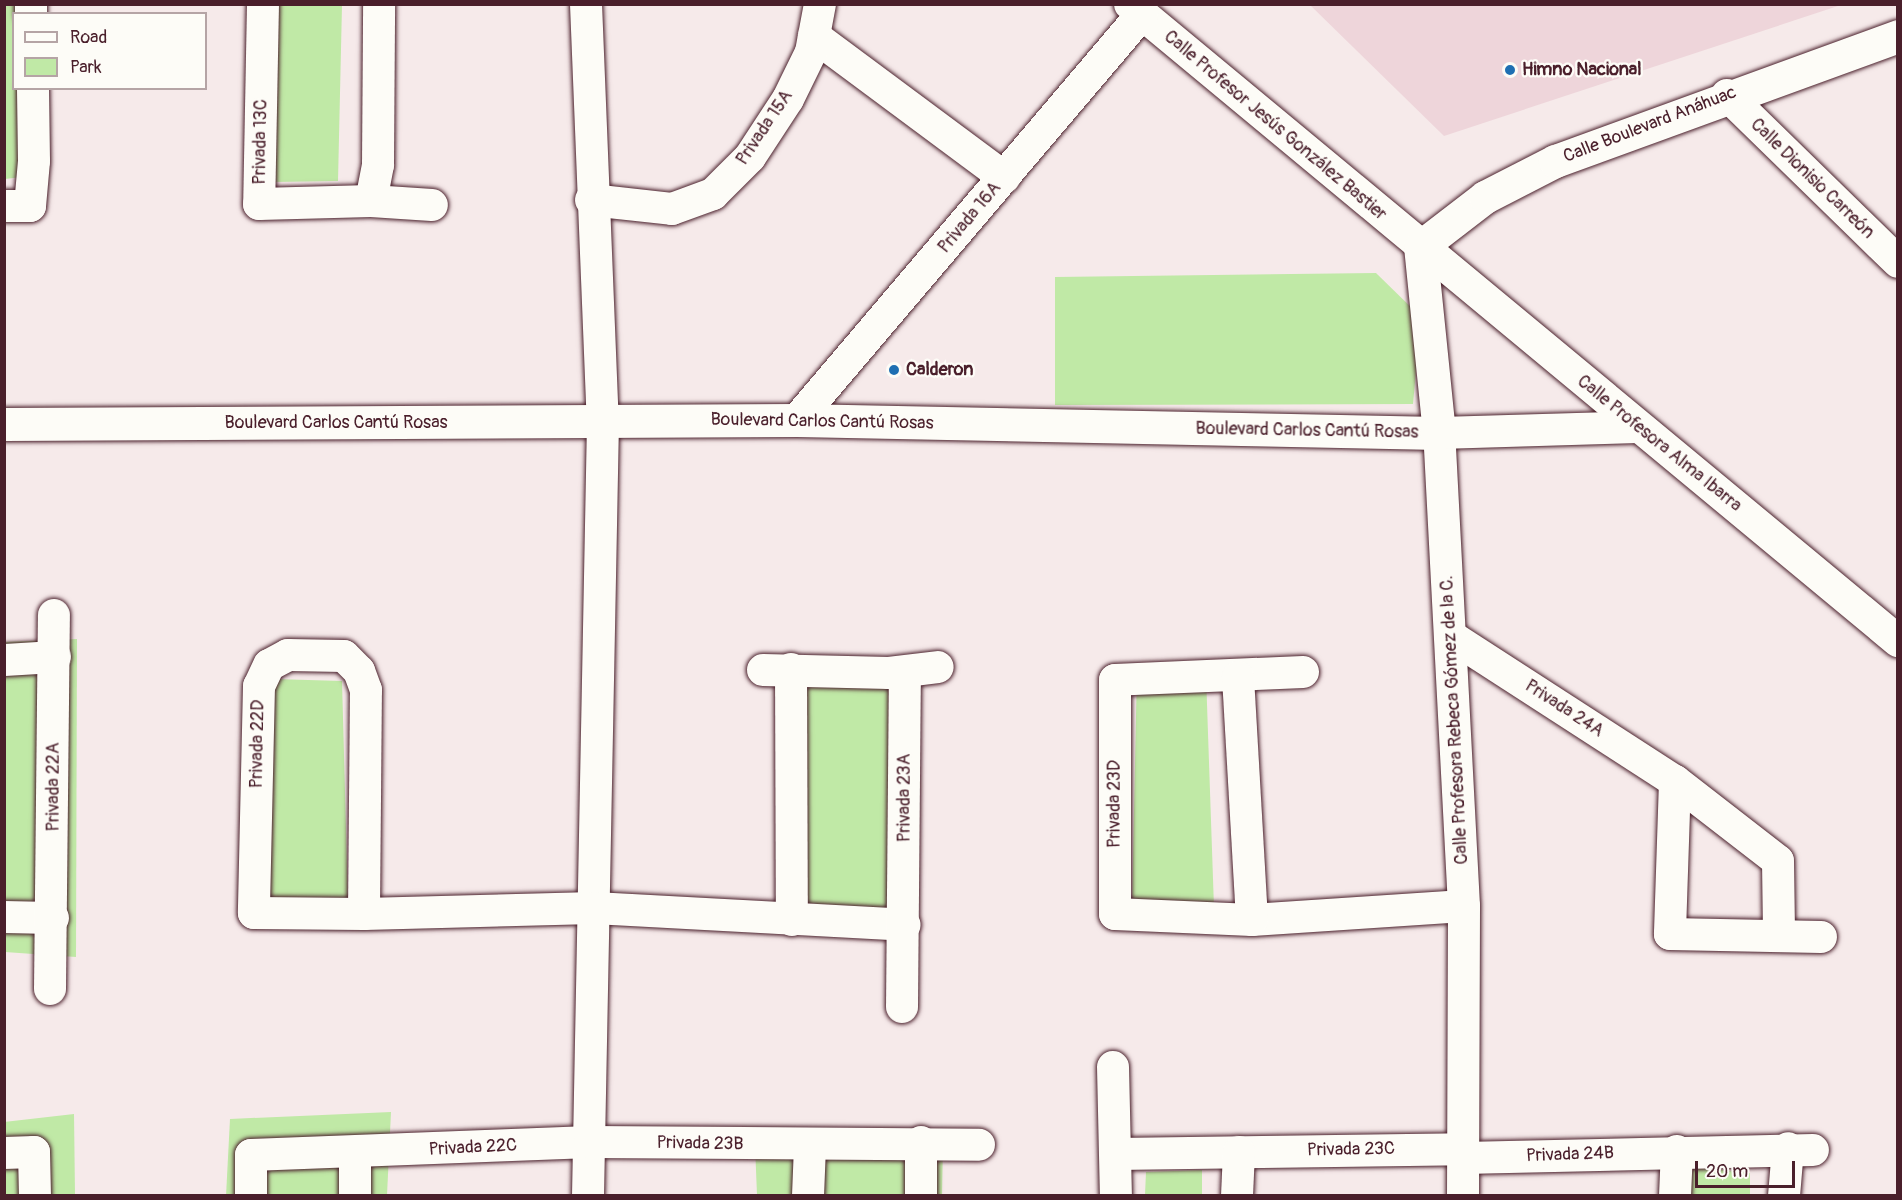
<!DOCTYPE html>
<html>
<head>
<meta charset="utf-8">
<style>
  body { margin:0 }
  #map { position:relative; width:1902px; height:1200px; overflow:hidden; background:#f6eaea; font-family:Pangolin,sans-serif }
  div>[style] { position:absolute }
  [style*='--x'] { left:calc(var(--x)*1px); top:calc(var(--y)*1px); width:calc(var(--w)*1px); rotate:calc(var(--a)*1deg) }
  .built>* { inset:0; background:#eed5da }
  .green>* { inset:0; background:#c0e9a6 }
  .roads { filter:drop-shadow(0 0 2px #4a1f2b) drop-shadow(0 0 2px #4a1f2b) }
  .street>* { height:32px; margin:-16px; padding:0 16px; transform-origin:16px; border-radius:16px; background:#fdfcf7 }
  .secondary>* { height:33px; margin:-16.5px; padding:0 16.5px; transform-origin:16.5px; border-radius:16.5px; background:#fdfcf7 }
  .dots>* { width:16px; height:16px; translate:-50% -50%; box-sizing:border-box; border:3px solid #fdfcf7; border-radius:50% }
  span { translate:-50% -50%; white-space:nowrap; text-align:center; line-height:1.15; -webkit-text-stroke:4.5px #fdfcf7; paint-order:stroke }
  .poi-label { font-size:18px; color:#4a1f2b; font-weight:700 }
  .left { translate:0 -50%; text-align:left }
  .street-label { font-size:18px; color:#4a1f2b }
  .frame { position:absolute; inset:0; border:6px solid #4a1f2b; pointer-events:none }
  .legend { position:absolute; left:12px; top:12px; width:195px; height:78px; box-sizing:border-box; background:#fdfcf7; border:2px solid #b5a4a5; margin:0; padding:8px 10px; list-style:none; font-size:18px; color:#4a1f2b }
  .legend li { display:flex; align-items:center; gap:12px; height:30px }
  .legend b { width:30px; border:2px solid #b5a4a5 }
  .scale { position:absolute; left:1695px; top:1161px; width:100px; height:27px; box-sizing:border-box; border:3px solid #4a1f2b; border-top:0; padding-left:8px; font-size:18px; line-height:21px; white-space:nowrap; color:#4a1f2b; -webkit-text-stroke:4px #fdfcf7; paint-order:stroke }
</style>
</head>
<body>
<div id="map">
  <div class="built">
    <i style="clip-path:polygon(1310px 5px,1841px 5px,1444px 136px)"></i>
  </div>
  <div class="green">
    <i style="clip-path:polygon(5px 5px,19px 5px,19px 13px,14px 14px,14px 88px,20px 89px,22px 177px,5px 179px)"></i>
    <i style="clip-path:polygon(275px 5px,342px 5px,338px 181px,272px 182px)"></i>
    <i style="clip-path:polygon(1376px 273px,1421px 317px,1413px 404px,1055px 405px,1055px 277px)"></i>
    <i style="clip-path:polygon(77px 639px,76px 957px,5px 952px,4px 642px)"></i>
    <i style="clip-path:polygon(1137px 670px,1206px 675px,1214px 908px,1132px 906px)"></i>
    <i style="clip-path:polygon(893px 672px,894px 910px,805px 903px,806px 674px)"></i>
    <i style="clip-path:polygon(274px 679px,342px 681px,348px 903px,270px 900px)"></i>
    <i style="clip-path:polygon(391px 1112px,387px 1195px,226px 1196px,230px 1119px)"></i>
    <i style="clip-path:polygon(74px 1114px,75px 1195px,5px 1195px,4px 1122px)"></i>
    <i style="clip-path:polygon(755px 1145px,943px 1145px,942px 1195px,757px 1195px)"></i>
    <i style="clip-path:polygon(1689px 1166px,1750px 1173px,1750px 1195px,1689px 1196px)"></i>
    <i style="clip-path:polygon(1202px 1170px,1202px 1195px,1145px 1195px,1146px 1172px)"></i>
  </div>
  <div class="roads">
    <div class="street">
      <i style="--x:31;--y:4;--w:10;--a:90"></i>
      <i style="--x:263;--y:4;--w:200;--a:91.1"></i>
      <i style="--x:259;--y:204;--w:112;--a:-1.5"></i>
      <i style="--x:371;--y:201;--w:61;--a:3.8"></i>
      <i style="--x:586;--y:4;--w:418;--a:87.7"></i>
      <i style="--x:603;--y:422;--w:774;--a:91.11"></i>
      <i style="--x:1130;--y:4;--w:998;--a:39.67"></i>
      <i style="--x:814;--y:36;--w:237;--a:36.6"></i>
      <i style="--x:1727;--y:95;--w:239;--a:44.3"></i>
      <i style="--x:591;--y:200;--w:81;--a:6.3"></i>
      <i style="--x:672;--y:209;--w:44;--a:-20.1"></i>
      <i style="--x:713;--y:194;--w:52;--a:-45"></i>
      <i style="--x:750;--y:157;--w:69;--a:-56.8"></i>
      <i style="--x:788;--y:99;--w:52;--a:-63.9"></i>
      <i style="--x:811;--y:52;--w:49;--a:-79.4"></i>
      <i style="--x:371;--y:201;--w:37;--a:-79"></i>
      <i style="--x:378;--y:165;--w:161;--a:-89.6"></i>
      <i style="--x:4;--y:206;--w:26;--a:0"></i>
      <i style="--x:30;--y:206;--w:45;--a:-84.9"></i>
      <i style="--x:34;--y:161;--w:73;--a:-90.8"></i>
      <i style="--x:797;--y:420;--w:533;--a:-49.64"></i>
      <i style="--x:1452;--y:637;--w:265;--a:32.9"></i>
      <i style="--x:1675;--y:781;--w:130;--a:37.8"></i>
      <i style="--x:1778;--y:861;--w:74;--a:89.2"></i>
      <i style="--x:4;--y:660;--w:51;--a:-3.4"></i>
      <i style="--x:791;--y:669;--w:251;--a:89.8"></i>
      <i style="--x:763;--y:670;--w:126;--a:1.4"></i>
      <i style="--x:889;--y:673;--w:49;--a:-7"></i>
      <i style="--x:1303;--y:672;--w:188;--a:177.6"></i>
      <i style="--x:1115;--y:680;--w:234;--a:90"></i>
      <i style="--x:1115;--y:914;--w:137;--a:2.5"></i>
      <i style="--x:1252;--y:920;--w:212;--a:-3.8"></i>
      <i style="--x:1238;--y:677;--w:243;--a:86.7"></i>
      <i style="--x:1675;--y:781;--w:153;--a:91.9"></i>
      <i style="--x:1670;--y:934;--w:151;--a:1.1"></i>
      <i style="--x:364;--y:914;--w:224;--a:-89.5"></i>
      <i style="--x:366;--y:690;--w:20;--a:-110"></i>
      <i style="--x:359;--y:671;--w:21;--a:-135"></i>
      <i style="--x:344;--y:656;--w:56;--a:-179"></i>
      <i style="--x:288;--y:655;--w:21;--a:152"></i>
      <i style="--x:269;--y:665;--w:23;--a:115"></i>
      <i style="--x:259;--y:686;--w:227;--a:91.3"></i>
      <i style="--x:254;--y:913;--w:110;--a:0.5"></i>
      <i style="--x:364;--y:914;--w:230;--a:-1.5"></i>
      <i style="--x:594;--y:908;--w:311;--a:3.1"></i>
      <i style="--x:4;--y:917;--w:49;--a:1.2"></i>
      <i style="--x:50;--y:989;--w:374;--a:-89.4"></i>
      <i style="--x:902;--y:1007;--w:335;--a:-89.5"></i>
      <i style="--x:1113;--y:1067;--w:129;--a:88.7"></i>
      <i style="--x:4;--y:1153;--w:30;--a:-2"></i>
      <i style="--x:34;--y:1152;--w:44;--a:88.7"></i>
      <i style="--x:1116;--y:1154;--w:347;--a:-0.8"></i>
      <i style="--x:1463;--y:1158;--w:350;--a:-1.3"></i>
      <i style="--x:251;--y:1196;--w:41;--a:-90"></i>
      <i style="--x:251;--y:1155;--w:339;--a:-2.2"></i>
      <i style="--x:590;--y:1142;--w:389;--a:0.4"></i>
      <i style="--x:355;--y:1196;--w:42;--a:-90"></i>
      <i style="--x:808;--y:1196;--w:50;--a:-87.7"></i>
      <i style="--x:921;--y:1196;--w:54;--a:-90"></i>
      <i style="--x:1237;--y:1196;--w:44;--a:-87.4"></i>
      <i style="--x:1463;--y:1196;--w:290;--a:-89.8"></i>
      <i style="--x:1464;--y:906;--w:474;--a:-93"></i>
      <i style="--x:1439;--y:433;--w:199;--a:-1.7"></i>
      <i style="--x:1675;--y:1196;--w:45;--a:-87.5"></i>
      <i style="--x:1784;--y:1196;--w:48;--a:-85.2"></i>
    </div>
    <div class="secondary">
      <i style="--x:4;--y:424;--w:793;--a:-0.29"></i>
      <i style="--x:797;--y:420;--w:642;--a:1.16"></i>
      <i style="--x:1439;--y:433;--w:187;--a:-95.8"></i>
      <i style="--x:1420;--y:247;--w:82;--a:-37.6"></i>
      <i style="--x:1485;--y:197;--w:79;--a:-27.2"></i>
      <i style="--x:1555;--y:161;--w:365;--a:-20"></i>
    </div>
  </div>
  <div class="dots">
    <i style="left:1510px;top:70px;background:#1f6fb2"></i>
    <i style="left:894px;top:370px;background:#1f6fb2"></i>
  </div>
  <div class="poi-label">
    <span class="left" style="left:1522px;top:70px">Himno Nacional</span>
    <span class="left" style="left:906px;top:370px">Calderon</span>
  </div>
  <div class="street-label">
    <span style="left:1650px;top:125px;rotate:-21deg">Calle Boulevard Anáhuac</span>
    <span style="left:1275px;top:126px;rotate:40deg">Calle Profesor Jesús González Bastier</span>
    <span style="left:765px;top:128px;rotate:-56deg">Privada 15A</span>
    <span style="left:261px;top:142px;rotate:-89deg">Privada 13C</span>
    <span style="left:1812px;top:179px;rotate:44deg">Calle Dionisio Carreón</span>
    <span style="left:970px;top:218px;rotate:-50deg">Privada 16A</span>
    <span style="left:822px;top:422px;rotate:1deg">Boulevard Carlos Cantú Rosas</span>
    <span style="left:336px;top:423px">Boulevard Carlos Cantú Rosas</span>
    <span style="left:1307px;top:431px;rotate:1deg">Boulevard Carlos Cantú Rosas</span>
    <span style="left:1659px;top:444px;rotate:39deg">Calle Profesora Alma Ibarra</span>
    <span style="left:1564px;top:709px;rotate:33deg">Privada 24A</span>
    <span style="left:1455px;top:720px;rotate:-93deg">Calle Profesora Rebeca Gómez de la C.</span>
    <span style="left:258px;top:744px;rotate:-89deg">Privada 22D</span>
    <span style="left:54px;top:787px;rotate:-90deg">Privada 22A</span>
    <span style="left:905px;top:798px;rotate:-90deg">Privada 23A</span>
    <span style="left:1115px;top:804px;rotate:-90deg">Privada 23D</span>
    <span style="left:700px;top:1144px;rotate:1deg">Privada 23B</span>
    <span style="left:473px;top:1148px;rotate:-3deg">Privada 22C</span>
    <span style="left:1351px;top:1150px;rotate:-1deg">Privada 23C</span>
    <span style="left:1570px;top:1155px;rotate:-2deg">Privada 24B</span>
  </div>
  <div class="frame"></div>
  <ul class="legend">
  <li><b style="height:8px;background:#fdfcf7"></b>Road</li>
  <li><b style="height:16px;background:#c0e9a6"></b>Park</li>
  </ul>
  <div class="scale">20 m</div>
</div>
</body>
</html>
